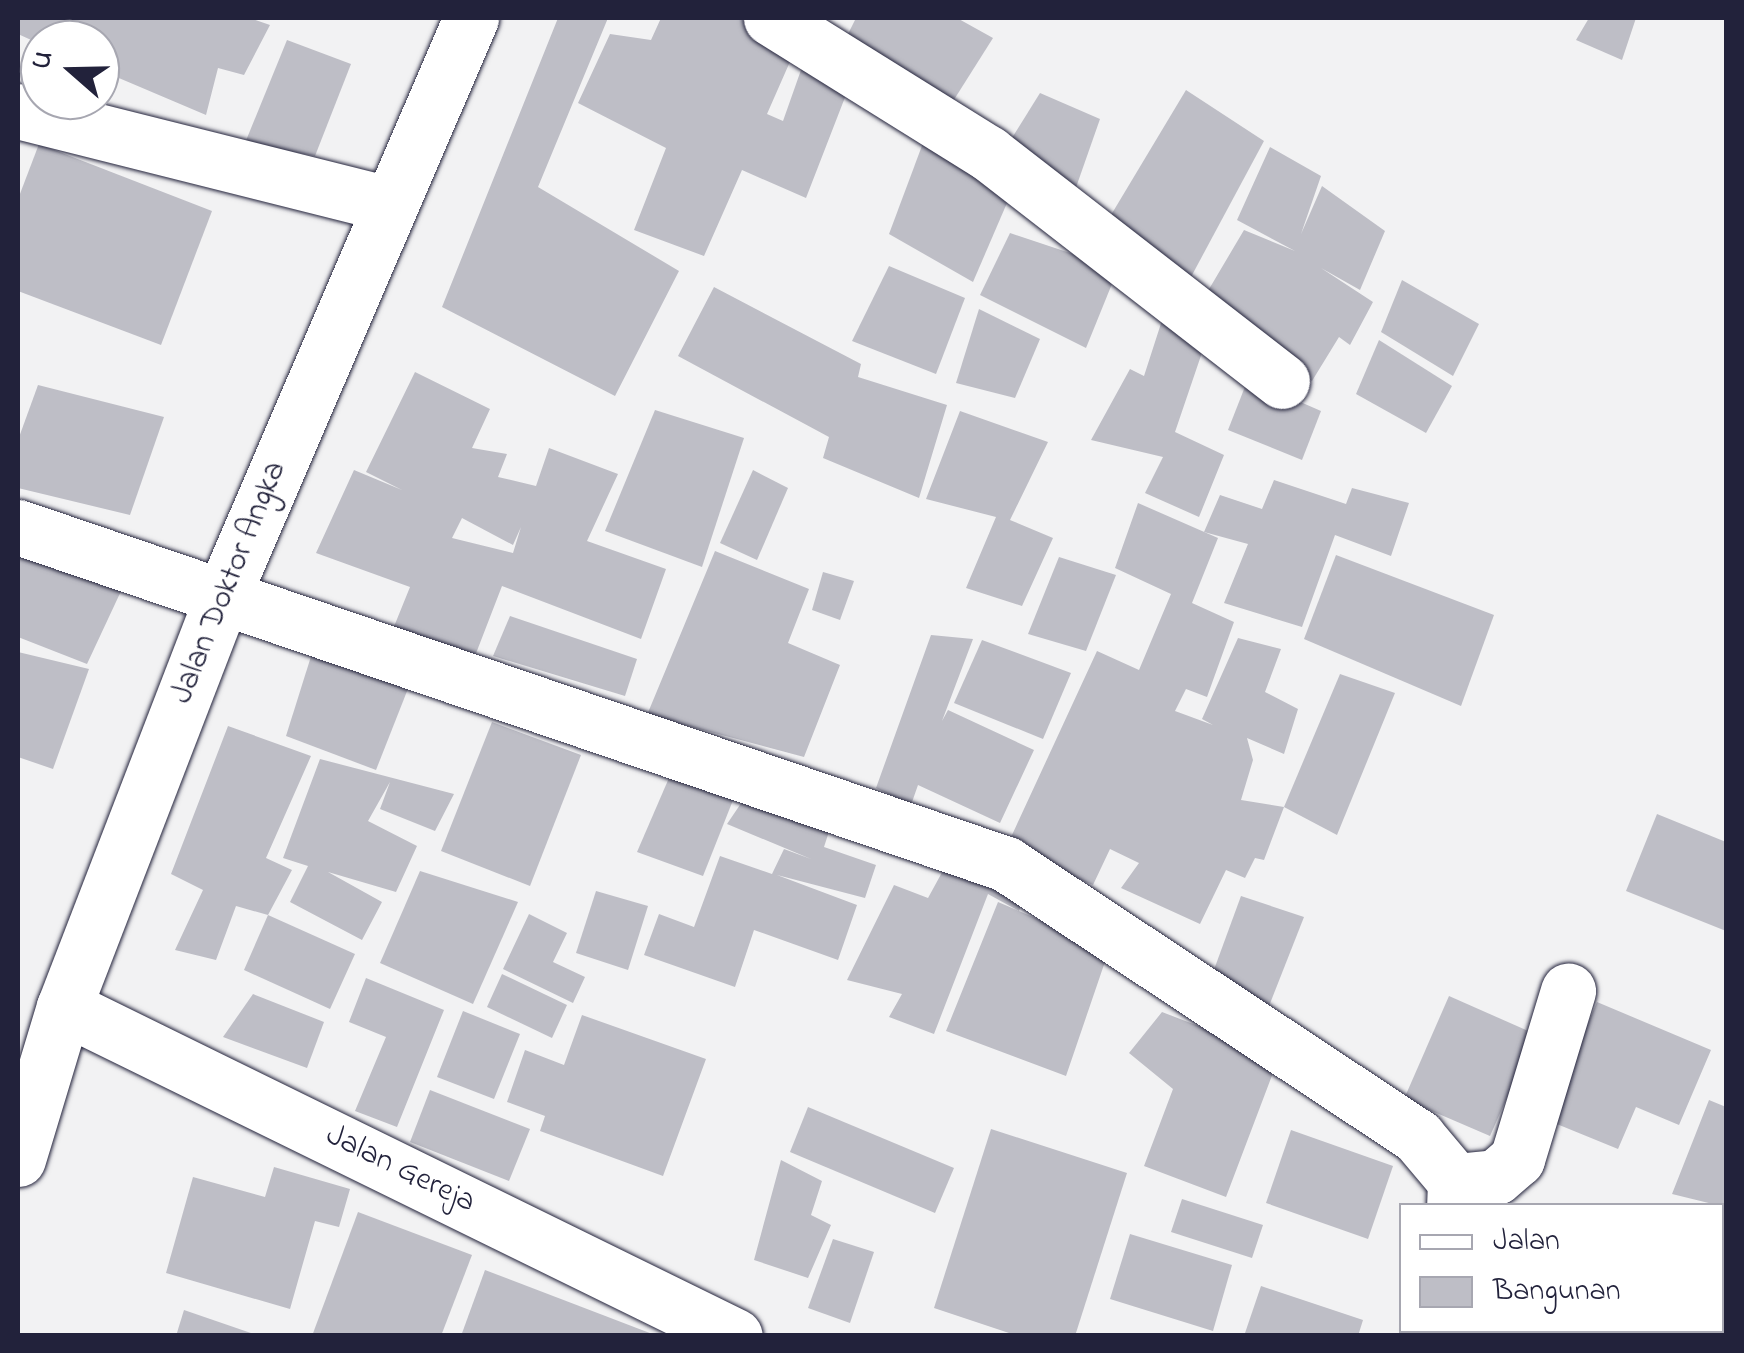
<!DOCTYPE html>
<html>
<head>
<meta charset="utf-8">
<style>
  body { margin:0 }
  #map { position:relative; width:1744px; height:1353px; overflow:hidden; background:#f2f2f3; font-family:"Indie Flower",sans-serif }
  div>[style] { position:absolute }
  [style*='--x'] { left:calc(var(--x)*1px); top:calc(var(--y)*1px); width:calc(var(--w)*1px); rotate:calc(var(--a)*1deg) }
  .building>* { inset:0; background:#bebec6 }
  .roads { filter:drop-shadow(0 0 2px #22223b) drop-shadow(0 0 2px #22223b) }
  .street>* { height:55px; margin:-27.5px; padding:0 27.5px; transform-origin:27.5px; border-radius:27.5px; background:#fff }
  .secondary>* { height:55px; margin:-27.5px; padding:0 27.5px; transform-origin:27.5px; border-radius:27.5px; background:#fff }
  span { translate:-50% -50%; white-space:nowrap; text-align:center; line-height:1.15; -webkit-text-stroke:8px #fff; paint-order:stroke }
  .street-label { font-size:32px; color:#22223b }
  .frame { position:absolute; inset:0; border:20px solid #22223b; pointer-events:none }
  .legend { position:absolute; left:1399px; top:1203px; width:325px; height:130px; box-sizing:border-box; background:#fff; border:2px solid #a7a7b1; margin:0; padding:12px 18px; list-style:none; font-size:30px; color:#22223b }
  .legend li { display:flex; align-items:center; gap:20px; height:50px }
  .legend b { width:50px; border:2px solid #a7a7b1 }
  .north { position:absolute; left:20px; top:20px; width:100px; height:100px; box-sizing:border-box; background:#fff; border:2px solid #a7a7b1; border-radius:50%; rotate:290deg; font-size:28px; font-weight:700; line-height:40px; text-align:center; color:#22223b }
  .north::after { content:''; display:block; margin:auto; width:35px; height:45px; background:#22223b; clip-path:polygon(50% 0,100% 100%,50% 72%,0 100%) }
</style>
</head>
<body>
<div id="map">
  <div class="building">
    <i style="clip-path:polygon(18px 18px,250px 18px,270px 25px,244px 75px,218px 68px,206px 115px,100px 70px,100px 40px,40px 44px,18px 34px)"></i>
    <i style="clip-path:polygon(558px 18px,608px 18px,538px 187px,679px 271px,615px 396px,442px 307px)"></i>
    <i style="clip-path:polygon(661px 18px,747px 18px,796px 48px,767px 114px,783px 121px,801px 70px,849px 87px,806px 198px,742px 170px,704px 256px,634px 230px,666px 148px,578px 103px,610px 34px,651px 40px)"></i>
    <i style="clip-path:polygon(856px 18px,957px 18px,993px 38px,950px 106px,843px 44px)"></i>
    <i style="clip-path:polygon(1589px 18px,1636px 18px,1622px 60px,1576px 40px)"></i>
    <i style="clip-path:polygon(287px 40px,351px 64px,315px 156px,245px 143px)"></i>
    <i style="clip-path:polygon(1186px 90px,1264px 141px,1191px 277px,1108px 220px)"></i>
    <i style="clip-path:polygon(1040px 93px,1100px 119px,1073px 196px,1002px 154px)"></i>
    <i style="clip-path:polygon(923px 143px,1010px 196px,973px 282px,889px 234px)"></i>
    <i style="clip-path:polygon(39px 144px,212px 211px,161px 345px,18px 291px,18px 199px)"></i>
    <i style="clip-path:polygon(1270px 147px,1321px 176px,1301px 234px,1322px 186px,1385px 231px,1360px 290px,1321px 268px,1373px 302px,1350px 345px,1339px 337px,1312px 381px,1230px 328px,1240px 314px,1202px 301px,1244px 230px,1295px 251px,1237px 220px)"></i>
    <i style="clip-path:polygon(1010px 233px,1118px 269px,1086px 348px,980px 295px)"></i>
    <i style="clip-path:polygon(889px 266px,965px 298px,936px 374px,852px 341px)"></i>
    <i style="clip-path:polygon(1402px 280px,1479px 324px,1453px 376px,1381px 332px)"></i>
    <i style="clip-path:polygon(714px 287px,861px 364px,858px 377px,947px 405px,919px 498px,823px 458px,829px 437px,678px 356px)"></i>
    <i style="clip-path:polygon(979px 309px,1040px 339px,1015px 398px,956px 383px)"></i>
    <i style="clip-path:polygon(1165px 311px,1209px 332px,1175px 432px,1224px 455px,1199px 517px,1145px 493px,1163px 457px,1091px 440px,1130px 369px,1144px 376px)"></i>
    <i style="clip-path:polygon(1379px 340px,1452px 386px,1426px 433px,1356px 394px)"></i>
    <i style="clip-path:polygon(evenodd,415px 372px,490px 409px,472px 448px,507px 454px,498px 477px,536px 486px,549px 448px,618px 474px,587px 541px,666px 569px,641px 639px,502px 586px,475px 656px,393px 629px,410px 587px,316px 553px,354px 470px,402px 490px,366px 472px,415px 372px,462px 518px,513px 545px,521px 527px,513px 553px,452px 538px,462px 518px)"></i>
    <i style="clip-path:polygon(1248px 379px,1321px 411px,1302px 460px,1228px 430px)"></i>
    <i style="clip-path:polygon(38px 385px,164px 417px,130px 515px,18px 488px,18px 440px)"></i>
    <i style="clip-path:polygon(655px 410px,744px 438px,702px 567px,605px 531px)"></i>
    <i style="clip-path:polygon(960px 411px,1048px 442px,1010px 520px,1053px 538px,1022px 606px,966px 588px,996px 517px,926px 499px)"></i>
    <i style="clip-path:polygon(753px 470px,788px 488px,757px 560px,720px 543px)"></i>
    <i style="clip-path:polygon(1274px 480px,1346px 504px,1352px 488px,1409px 503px,1391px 556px,1335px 535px,1302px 627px,1224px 603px,1248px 544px,1204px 532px,1220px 495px,1262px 509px)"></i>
    <i style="clip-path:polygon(1138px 503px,1218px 538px,1192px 603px,1234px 622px,1207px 697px,1186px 689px,1175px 711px,1213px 725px,1202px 719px,1238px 638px,1281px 649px,1265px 692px,1298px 709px,1284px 754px,1247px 738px,1253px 760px,1241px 800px,1284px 807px,1264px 860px,1255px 858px,1245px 878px,1226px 870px,1200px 924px,1121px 888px,1139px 863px,1110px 849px,1093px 885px,1006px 848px,1097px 651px,1139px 670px,1171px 594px,1115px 568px)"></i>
    <i style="clip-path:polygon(18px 537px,129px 574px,87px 664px,18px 637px)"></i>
    <i style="clip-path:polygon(715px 551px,809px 589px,788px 643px,840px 665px,804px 757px,647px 715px)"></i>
    <i style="clip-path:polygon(1336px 555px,1494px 615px,1461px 706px,1304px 639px)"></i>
    <i style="clip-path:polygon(1059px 557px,1116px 575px,1086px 651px,1028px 634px)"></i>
    <i style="clip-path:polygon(823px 572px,854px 581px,840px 620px,812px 610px)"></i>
    <i style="clip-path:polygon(510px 616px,637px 659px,625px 696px,493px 656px)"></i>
    <i style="clip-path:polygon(931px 635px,973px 639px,942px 721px,948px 710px,1034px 750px,1000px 823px,918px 785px,911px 805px,876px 788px)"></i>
    <i style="clip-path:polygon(982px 640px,1071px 673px,1043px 739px,954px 703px)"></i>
    <i style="clip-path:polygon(313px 650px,413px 676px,376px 770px,286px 736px)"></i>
    <i style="clip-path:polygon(18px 652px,89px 669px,53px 769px,18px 757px)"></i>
    <i style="clip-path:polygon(1340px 674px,1395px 693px,1337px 835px,1284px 807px)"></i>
    <i style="clip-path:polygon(492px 722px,581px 755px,530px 886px,441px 851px)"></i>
    <i style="clip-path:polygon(228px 726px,311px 756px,266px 858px,292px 870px,268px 915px,236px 906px,216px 960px,175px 950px,203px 890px,171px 874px)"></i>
    <i style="clip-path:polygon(320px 759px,454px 794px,435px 831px,380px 809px,390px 782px,368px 821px,417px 846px,396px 892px,328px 872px,382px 902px,362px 940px,290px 902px,308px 866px,283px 858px)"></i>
    <i style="clip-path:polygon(675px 764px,739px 785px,703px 876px,637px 852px)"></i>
    <i style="clip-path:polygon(748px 793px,833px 819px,824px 847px,876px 865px,865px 898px,777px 875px,857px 905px,838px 960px,754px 930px,735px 987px,644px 955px,659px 914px,694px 927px,720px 856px,772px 874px,784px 849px,811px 859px,727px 824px)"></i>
    <i style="clip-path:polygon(1657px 814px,1726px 842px,1726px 931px,1626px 891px)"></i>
    <i style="clip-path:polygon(951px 856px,1035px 870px,1019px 911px,1109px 950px,1066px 1076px,946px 1031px,998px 902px,1019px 911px,988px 894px,934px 1034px,889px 1017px,902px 994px,847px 980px,894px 885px,928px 898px)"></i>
    <i style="clip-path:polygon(420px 871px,518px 902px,473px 1004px,380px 963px)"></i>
    <i style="clip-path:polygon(596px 891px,648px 906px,628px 970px,576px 953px)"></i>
    <i style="clip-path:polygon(1241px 896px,1304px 917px,1269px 1006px,1208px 986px)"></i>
    <i style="clip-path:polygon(529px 914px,567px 933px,553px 962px,585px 977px,573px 1003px,503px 969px)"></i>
    <i style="clip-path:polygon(268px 915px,355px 954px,330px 1009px,244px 970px)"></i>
    <i style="clip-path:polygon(502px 974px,567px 1005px,552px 1038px,487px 1007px)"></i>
    <i style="clip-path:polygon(366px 978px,444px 1010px,397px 1127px,355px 1111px,386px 1037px,349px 1022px)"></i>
    <i style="clip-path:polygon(253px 994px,324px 1022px,307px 1068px,223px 1037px)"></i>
    <i style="clip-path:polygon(1449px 996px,1535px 1034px,1490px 1136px,1404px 1099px)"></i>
    <i style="clip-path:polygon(1597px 1002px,1711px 1050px,1679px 1125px,1636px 1107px,1618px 1149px,1547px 1120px)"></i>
    <i style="clip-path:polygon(463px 1011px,520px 1034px,494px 1099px,437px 1077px)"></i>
    <i style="clip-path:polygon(1162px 1012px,1279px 1057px,1226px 1197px,1144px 1166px,1173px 1089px,1129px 1053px)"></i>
    <i style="clip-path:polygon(582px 1015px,706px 1059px,663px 1176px,540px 1131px,545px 1116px,507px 1102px,525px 1050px,564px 1065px)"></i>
    <i style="clip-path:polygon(430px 1090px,530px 1129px,509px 1181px,410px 1142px)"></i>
    <i style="clip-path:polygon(1709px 1100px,1726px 1107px,1726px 1216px,1721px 1206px,1672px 1194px)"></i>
    <i style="clip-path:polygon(808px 1107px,954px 1168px,935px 1213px,790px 1152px)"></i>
    <i style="clip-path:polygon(991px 1129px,1127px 1173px,1075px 1336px,1018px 1336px,934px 1308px)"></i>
    <i style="clip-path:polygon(1291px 1130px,1393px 1166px,1368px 1239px,1266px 1203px)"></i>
    <i style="clip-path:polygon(781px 1160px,822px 1181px,811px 1215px,831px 1225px,808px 1278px,754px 1260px)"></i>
    <i style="clip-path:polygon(274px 1167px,350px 1189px,339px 1227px,315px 1221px,290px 1309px,166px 1273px,193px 1177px,265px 1197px)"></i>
    <i style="clip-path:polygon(1182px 1199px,1263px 1225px,1252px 1258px,1171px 1232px)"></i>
    <i style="clip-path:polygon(358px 1212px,472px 1255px,441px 1336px,312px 1336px)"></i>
    <i style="clip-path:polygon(1130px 1234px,1232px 1265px,1213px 1331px,1110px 1299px)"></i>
    <i style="clip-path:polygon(833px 1239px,874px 1252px,850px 1323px,808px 1308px)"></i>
    <i style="clip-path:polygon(485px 1270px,655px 1335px,655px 1336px,461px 1336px)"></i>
    <i style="clip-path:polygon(1261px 1286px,1363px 1320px,1358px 1336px,1244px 1336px)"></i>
    <i style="clip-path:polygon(184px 1310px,257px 1335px,256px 1336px,176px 1336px)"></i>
    <i style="clip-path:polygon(1612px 1330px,1611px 1336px,1461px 1331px,1461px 1330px)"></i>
  </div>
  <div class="roads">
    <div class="street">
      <i style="--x:771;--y:18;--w:256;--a:31.9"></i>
      <i style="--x:988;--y:153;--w:372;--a:37.8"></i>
      <i style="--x:18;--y:111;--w:382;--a:14.1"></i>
      <i style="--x:18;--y:527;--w:1044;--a:18.83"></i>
      <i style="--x:1006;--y:864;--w:494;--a:33.5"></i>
      <i style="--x:1418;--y:1137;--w:57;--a:49.9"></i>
      <i style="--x:1455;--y:1181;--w:25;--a:92"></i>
      <i style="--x:1455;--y:1181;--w:41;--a:-5.6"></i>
      <i style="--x:1496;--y:1177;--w:28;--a:-41"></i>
      <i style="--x:1517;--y:1159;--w:176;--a:-73.1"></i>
      <i style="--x:1432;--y:1336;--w:6;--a:-81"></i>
    </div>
    <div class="secondary">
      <i style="--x:64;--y:1007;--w:747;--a:26.12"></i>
      <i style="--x:18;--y:1159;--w:159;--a:-73.2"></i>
      <i style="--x:64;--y:1007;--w:444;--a:-68.9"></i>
      <i style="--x:224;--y:593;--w:626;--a:-66.75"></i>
    </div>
  </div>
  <div class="street-label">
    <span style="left:230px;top:583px;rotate:-68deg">Jalan Doktor Angka</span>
    <span style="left:400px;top:1170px;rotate:26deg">Jalan Gereja</span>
  </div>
  <div class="frame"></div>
  <ul class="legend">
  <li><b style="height:12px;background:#fff"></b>Jalan</li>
  <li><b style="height:28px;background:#bebec6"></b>Bangunan</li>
  </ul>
  <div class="north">U</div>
</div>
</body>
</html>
